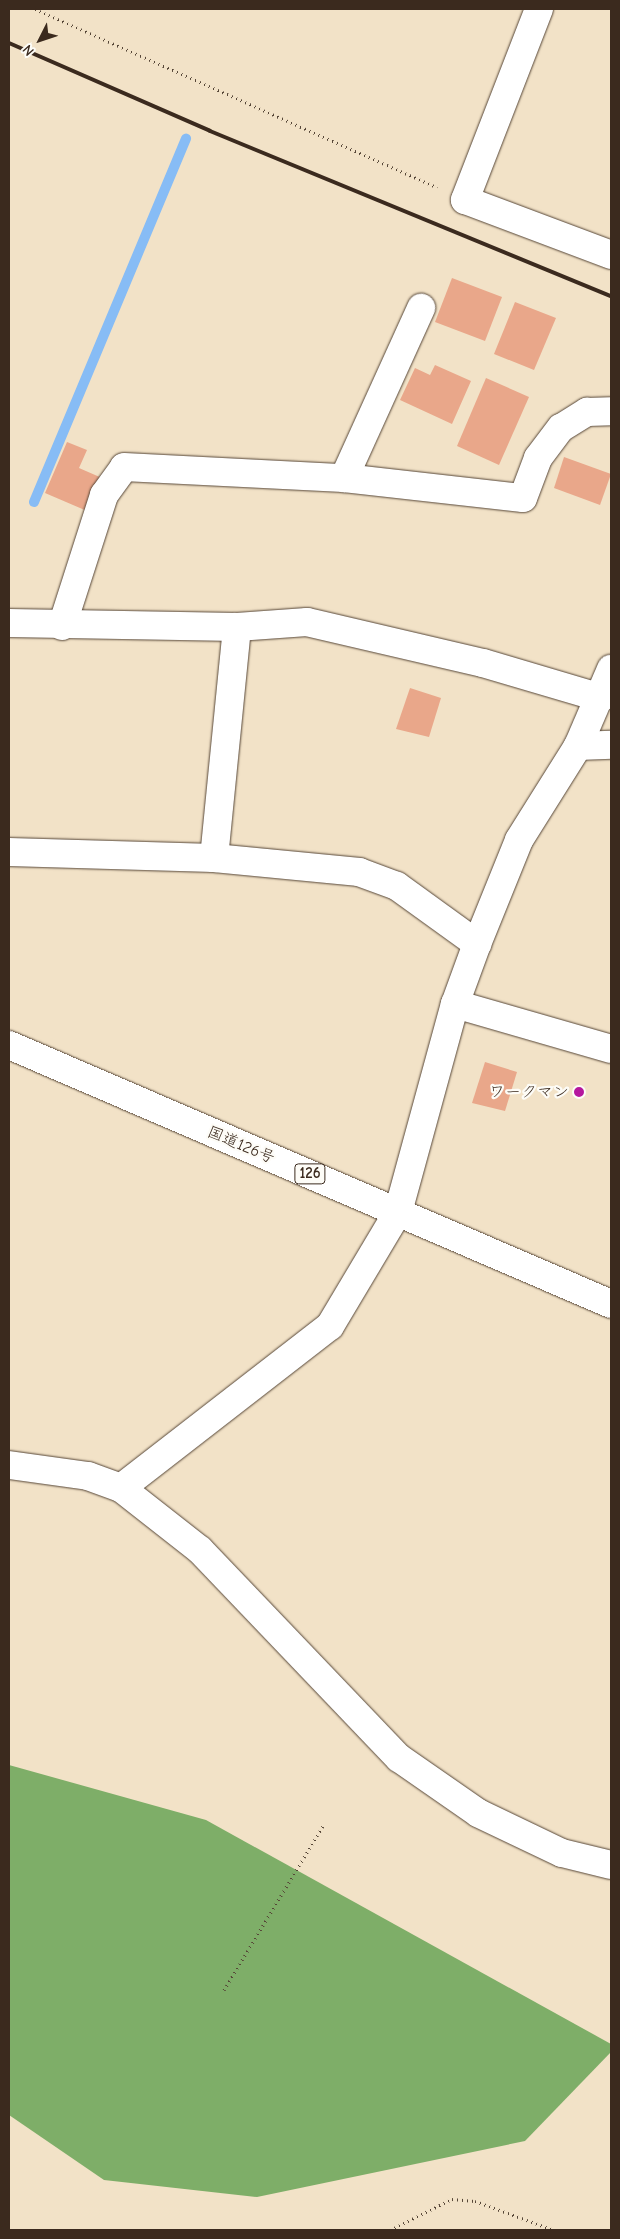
<!DOCTYPE html>
<html>
<head>
<meta charset="utf-8">
<style>
  body { margin:0 }
  #map { position:relative; width:620px; height:2239px; overflow:hidden; background:#f2e2c7; font-family:"Comic Neue","Klee One",sans-serif }
  div>[style] { position:absolute }
  [style*='--x'] { left:calc(var(--x)*1px); top:calc(var(--y)*1px); width:calc(var(--w)*1px); rotate:calc(var(--a)*1deg) }
  .forest>* { inset:0; background:#7eae68 }
  .stream>* { height:10px; margin:-5px; padding:0 5px; transform-origin:5px; border-radius:5px; background:#87bcf5 }
  .building>* { inset:0; background:#e9a78a }
  .path>* { height:3px; margin-top:-1.5px; transform-origin:0; background:repeating-linear-gradient(90deg,#564637 0 1px,transparent 0 5px) }
  .roads { filter:drop-shadow(0 0 1px #564637) drop-shadow(0 0 1px #564637) }
  .minor>* { height:28px; margin:-14px; padding:0 14px; transform-origin:14px; border-radius:14px; background:#fff }
  .highway>* { height:28px; margin:-14px; padding:0 14px; transform-origin:14px; border-radius:14px; background:#fff }
  .rail>* { height:4px; margin:-2px; padding:0 2px; transform-origin:2px; border-radius:2px; background:#3b2a1e }
  .dots>* { width:14px; height:14px; translate:-50% -50%; box-sizing:border-box; border:2px solid #fdfcf7; border-radius:50% }
  span { translate:-50% -50%; white-space:nowrap; text-align:center; line-height:1.15; -webkit-text-stroke:4.5px #fdfcf7; paint-order:stroke }
  .shield-label span { padding:1px 4px; background:#fdfcf7; border:1px solid; border-radius:4px; -webkit-text-stroke-width:0 }
  .shield-label { font-size:15px; color:#3b2a1e; font-weight:700 }
  .poi-label { font-size:16px; color:#3b2a1e }
  .right { translate:-100% -50%; text-align:right }
  .street-label { font-size:16px; color:#3b2a1e }
  .frame { position:absolute; inset:0; border:10px solid #3b2a1e; pointer-events:none }
  .north { position:absolute; left:15px; top:15px; width:50px; height:50px; -webkit-text-stroke:4px #fdfcf7; paint-order:stroke; rotate:229deg; font-size:14px; font-weight:700; line-height:20px; text-align:center; color:#3b2a1e }
  .north::after { content:''; display:block; margin:auto; width:18px; height:22px; background:#3b2a1e; clip-path:polygon(50% 0,100% 100%,50% 72%,0 100%) }
</style>
</head>
<body>
<div id="map">
  <div class="forest">
    <i style="clip-path:polygon(9px 1765px,206px 1820px,611px 2044px,611px 2052px,525px 2141px,257px 2197px,104px 2180px,9px 2115px)"></i>
  </div>
  <div class="stream">
    <i style="--x:34;--y:502;--w:394;--a:-67.3"></i>
  </div>
  <div class="building">
    <i style="clip-path:polygon(452px 278px,502px 297px,485px 341px,435px 322px)"></i>
    <i style="clip-path:polygon(515px 302px,556px 318px,534px 370px,494px 354px)"></i>
    <i style="clip-path:polygon(435px 365px,471px 381px,452px 424px,400px 400px,415px 368px,430px 375px)"></i>
    <i style="clip-path:polygon(486px 378px,529px 397px,499px 465px,457px 446px)"></i>
    <i style="clip-path:polygon(67px 442px,87px 450px,79px 468px,102px 478px,87px 511px,45px 493px)"></i>
    <i style="clip-path:polygon(564px 457px,611px 474px,600px 505px,554px 488px)"></i>
    <i style="clip-path:polygon(410px 688px,441px 698px,429px 737px,396px 729px)"></i>
    <i style="clip-path:polygon(485px 1062px,517px 1072px,505px 1111px,472px 1103px)"></i>
  </div>
  <div class="path">
    <i style="--x:35;--y:9;--w:440;--a:23.9"></i>
    <i style="--x:224;--y:1990;--w:192;--a:-58.9"></i>
    <i style="--x:390;--y:2230;--w:69;--a:-26.6"></i>
    <i style="--x:452;--y:2199;--w:23;--a:5"></i>
    <i style="--x:475;--y:2201;--w:84;--a:20.2"></i>
  </div>
  <div class="roads">
    <div class="minor">
      <i style="--x:539;--y:9;--w:205;--a:111.2"></i>
      <i style="--x:465;--y:200;--w:156;--a:20.6"></i>
      <i style="--x:344;--y:478;--w:187;--a:-65.6"></i>
      <i style="--x:9;--y:623;--w:228;--a:1"></i>
      <i style="--x:237;--y:627;--w:70;--a:-4.1"></i>
      <i style="--x:307;--y:622;--w:181;--a:13.1"></i>
      <i style="--x:483;--y:663;--w:123;--a:16.5"></i>
      <i style="--x:62;--y:626;--w:138;--a:-72.2"></i>
      <i style="--x:104;--y:495;--w:34;--a:-54"></i>
      <i style="--x:124;--y:467;--w:220;--a:2.9"></i>
      <i style="--x:344;--y:478;--w:180;--a:6.4"></i>
      <i style="--x:523;--y:498;--w:43;--a:-69.4"></i>
      <i style="--x:538;--y:458;--w:38;--a:-53"></i>
      <i style="--x:561;--y:428;--w:31;--a:-32"></i>
      <i style="--x:587;--y:412;--w:24;--a:-2"></i>
      <i style="--x:578;--y:746;--w:33;--a:-2"></i>
      <i style="--x:9;--y:852;--w:205;--a:1.7"></i>
      <i style="--x:214;--y:858;--w:146;--a:5.5"></i>
      <i style="--x:359;--y:872;--w:40;--a:20.2"></i>
      <i style="--x:397;--y:886;--w:99;--a:35.9"></i>
      <i style="--x:214;--y:858;--w:232;--a:-84.3"></i>
      <i style="--x:455;--y:1004;--w:162;--a:16.1"></i>
      <i style="--x:9;--y:1465;--w:80;--a:7.9"></i>
      <i style="--x:88;--y:1476;--w:35;--a:20"></i>
      <i style="--x:121;--y:1488;--w:100;--a:38.1"></i>
      <i style="--x:200;--y:1550;--w:288;--a:46.3"></i>
      <i style="--x:399;--y:1758;--w:96;--a:34.8"></i>
      <i style="--x:478;--y:1813;--w:93;--a:25.5"></i>
      <i style="--x:562;--y:1853;--w:50;--a:13.8"></i>
      <i style="--x:121;--y:1488;--w:264;--a:-37.8"></i>
      <i style="--x:330;--y:1326;--w:133;--a:-59.2"></i>
      <i style="--x:398;--y:1212;--w:216;--a:-74.7"></i>
      <i style="--x:455;--y:1004;--w:64;--a:-69.9"></i>
      <i style="--x:477;--y:944;--w:112;--a:-68"></i>
      <i style="--x:519;--y:840;--w:111;--a:-57.9"></i>
      <i style="--x:578;--y:746;--w:84;--a:-66.8"></i>
    </div>
    <div class="highway">
      <i style="--x:9;--y:1045;--w:655;--a:23.28"></i>
    </div>
  </div>
  <div class="rail">
    <i style="--x:9;--y:43;--w:219;--a:23.6"></i>
    <i style="--x:210;--y:131;--w:434;--a:22.4"></i>
  </div>
  <div class="dots">
    <i style="left:579px;top:1092px;background:#b5179e"></i>
  </div>
  <div class="shield-label">
    <span style="left:310px;top:1174px">126</span>
  </div>
  <div class="poi-label">
    <span class="right" style="left:569px;top:1092px">ワークマン</span>
  </div>
  <div class="street-label">
    <span style="left:241px;top:1145px;rotate:23deg">国道126号</span>
  </div>
  <div class="frame"></div>
  <div class="north">N</div>
</div>
</body>
</html>
